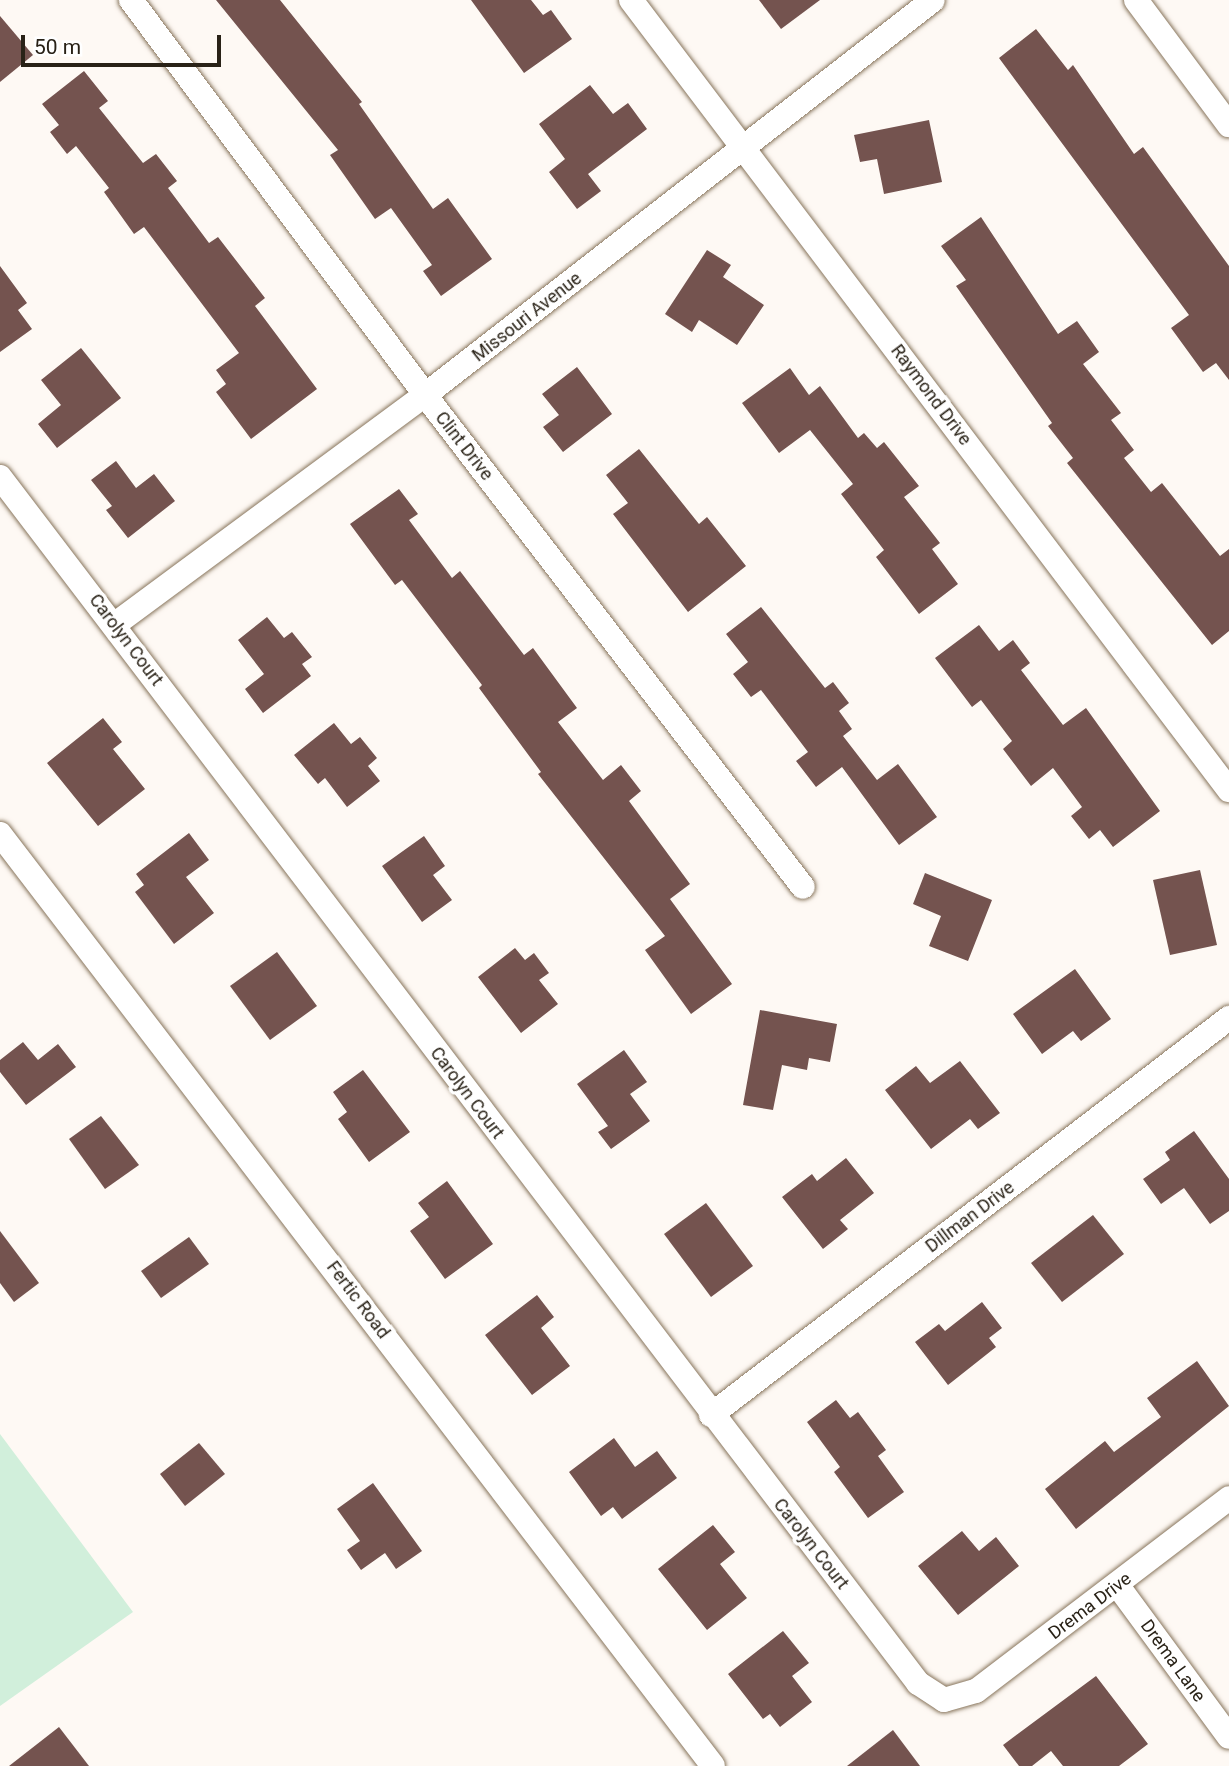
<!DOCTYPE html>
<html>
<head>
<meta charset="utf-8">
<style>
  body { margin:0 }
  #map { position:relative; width:1229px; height:1766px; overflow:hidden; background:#fef9f4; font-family:Roboto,sans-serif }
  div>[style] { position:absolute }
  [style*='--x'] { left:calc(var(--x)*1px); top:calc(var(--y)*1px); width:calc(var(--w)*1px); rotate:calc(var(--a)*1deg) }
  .green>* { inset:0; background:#d1efdb }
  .building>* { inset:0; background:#74534f }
  .roads { filter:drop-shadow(0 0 2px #88755c) drop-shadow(0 0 2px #88755c) }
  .street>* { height:24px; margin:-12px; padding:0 12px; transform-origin:12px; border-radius:12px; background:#fff }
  span { translate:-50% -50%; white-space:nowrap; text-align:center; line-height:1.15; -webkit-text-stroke:7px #fff; paint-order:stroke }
  .street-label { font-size:18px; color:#292217 }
  .scale { position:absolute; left:21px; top:35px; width:200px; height:32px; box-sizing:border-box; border:4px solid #292217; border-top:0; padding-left:9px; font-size:21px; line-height:24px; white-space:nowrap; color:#292217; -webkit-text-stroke:5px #fff; paint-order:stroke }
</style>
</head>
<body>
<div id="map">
  <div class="green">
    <i style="clip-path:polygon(0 1434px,133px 1612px,0 1706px)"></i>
  </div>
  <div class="building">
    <i style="clip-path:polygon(216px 0,280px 0,362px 102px,359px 104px,433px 209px,448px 198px,492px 259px,441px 296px,423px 271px,432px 265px,391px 208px,375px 219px,330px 155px,338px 150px)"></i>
    <i style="clip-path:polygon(471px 0,531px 0,543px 15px,551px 10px,572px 39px,524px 73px)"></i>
    <i style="clip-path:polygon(759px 0,820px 0,781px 29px)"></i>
    <i style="clip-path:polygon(0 16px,33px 55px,0 82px)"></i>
    <i style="clip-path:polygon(1036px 29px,1068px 70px,1073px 65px,1134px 154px,1143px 147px,1229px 266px,1229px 380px,1216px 363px,1203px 372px,1171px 328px,1189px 315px,999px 58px)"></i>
    <i style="clip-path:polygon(84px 71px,108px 101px,99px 108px,143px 163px,156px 154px,177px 181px,168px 188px,209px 243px,218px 237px,265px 298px,255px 306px,317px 389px,251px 439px,216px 392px,226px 384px,216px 370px,239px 353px,144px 227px,134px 234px,104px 192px,109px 188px,76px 146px,67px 154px,50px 132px,59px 125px,42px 104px)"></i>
    <i style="clip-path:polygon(590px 85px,613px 114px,628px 103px,647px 129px,588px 174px,601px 191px,577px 209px,549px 172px,565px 159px,539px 124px)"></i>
    <i style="clip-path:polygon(929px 120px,942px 182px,884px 194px,877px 159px,860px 162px,854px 135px)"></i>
    <i style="clip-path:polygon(981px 217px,1058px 334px,1077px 321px,1099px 352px,1083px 364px,1121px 413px,1111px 420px,1134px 450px,1124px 458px,1151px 492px,1162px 483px,1220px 556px,1229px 549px,1229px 631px,1212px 645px,1067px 463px,1073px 458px,1048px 426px,1052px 423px,956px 286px,966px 280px,941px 246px)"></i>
    <i style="clip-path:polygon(707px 250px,731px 265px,723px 277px,764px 305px,737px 345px,699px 320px,692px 332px,665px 314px)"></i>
    <i style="clip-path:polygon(0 266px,27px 303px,18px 310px,32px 329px,0 352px)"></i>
    <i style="clip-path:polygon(81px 348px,121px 398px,57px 448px,38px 424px,61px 405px,41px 380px)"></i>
    <i style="clip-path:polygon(577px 367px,612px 414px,563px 452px,543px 427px,559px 415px,542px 394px)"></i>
    <i style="clip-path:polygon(790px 368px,809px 395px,820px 386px,858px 438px,864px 433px,877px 448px,884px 442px,919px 486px,904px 497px,940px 543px,932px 549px,958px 584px,919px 614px,876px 557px,884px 550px,841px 494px,853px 484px,810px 430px,779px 453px,742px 403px)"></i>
    <i style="clip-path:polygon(639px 449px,699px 524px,707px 517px,746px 566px,688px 612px,613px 514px,628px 503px,606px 475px)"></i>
    <i style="clip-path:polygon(116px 461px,136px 488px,154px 474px,175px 501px,128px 538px,106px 510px,112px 506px,91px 480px)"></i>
    <i style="clip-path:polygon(399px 489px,418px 514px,409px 520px,452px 578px,460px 571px,524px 655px,533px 648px,577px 708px,558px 722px,603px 780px,621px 765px,641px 791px,629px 801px,690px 884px,670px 899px,732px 984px,691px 1014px,645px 950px,665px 936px,538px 774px,541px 772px,479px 688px,482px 685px,402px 580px,395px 585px,350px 524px)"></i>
    <i style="clip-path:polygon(761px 607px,825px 688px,833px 682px,849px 703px,839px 711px,852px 729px,843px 736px,877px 780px,898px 764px,937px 817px,899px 845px,842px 767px,816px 787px,796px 761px,808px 752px,761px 690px,751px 697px,733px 674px,748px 662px,726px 634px)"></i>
    <i style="clip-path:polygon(267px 617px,284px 638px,292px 632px,312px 657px,302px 664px,311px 676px,263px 713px,245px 689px,264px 674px,238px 640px)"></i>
    <i style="clip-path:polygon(979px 625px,999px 651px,1013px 640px,1030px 663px,1021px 670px,1063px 725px,1086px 708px,1160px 811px,1113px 847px,1100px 830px,1089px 839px,1071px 816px,1082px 807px,1053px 768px,1031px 786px,1003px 749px,1012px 741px,981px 700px,972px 707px,935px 658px)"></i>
    <i style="clip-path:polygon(103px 718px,122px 742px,113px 749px,145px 789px,98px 826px,47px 763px)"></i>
    <i style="clip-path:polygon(334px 723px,351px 744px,360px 737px,377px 758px,368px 766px,380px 781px,347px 807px,325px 778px,318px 784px,294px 755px)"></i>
    <i style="clip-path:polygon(189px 833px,209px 860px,186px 877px,214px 913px,174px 944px,135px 892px,144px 885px,136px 874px)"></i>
    <i style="clip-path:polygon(424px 836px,445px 866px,433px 875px,452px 900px,422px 922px,382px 866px)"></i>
    <i style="clip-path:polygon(1200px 870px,1217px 945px,1170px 955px,1153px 880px)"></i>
    <i style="clip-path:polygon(925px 873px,992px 900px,968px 961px,929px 946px,941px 916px,913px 904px)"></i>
    <i style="clip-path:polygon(515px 948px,525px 960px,534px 953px,549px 973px,539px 980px,558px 1004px,521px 1033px,478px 977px)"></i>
    <i style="clip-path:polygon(277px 952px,317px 1006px,270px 1040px,230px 986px)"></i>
    <i style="clip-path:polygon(1075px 969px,1111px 1019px,1081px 1041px,1073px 1031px,1042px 1054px,1013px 1014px)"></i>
    <i style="clip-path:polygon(760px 1010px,837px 1024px,830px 1062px,809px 1058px,807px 1070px,782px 1065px,773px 1110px,743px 1105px)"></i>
    <i style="clip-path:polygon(23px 1042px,38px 1060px,58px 1044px,76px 1067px,26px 1105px,0 1072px,0 1060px)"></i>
    <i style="clip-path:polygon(624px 1050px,647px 1082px,630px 1094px,650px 1121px,611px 1149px,598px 1132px,608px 1126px,577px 1084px)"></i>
    <i style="clip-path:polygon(960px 1061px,1000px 1113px,978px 1129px,970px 1119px,931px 1149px,885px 1090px,916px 1066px,930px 1083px)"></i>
    <i style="clip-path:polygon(363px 1070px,410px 1132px,369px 1162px,338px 1119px,347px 1112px,333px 1092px)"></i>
    <i style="clip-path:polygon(101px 1116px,139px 1165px,105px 1189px,69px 1139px)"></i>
    <i style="clip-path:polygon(1194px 1131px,1229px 1179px,1229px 1211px,1210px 1224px,1184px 1188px,1161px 1204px,1143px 1179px,1170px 1160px,1165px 1152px)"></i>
    <i style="clip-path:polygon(846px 1158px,874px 1193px,840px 1220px,848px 1229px,823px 1249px,782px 1197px,812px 1174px,817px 1181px)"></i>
    <i style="clip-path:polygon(447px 1181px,493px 1244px,445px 1279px,410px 1231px,429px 1217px,418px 1203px)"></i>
    <i style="clip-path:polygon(706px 1203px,753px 1266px,711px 1297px,664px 1234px)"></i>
    <i style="clip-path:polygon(1093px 1215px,1124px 1254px,1062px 1302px,1031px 1263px)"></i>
    <i style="clip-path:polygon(0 1231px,39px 1283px,14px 1302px,0 1283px)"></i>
    <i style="clip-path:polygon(189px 1237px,209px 1264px,161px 1298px,141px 1271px)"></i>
    <i style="clip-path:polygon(537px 1295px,554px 1317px,541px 1328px,570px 1366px,532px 1395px,485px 1335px)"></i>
    <i style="clip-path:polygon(982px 1302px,1002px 1328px,989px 1338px,996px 1347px,948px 1385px,915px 1342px,939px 1324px,945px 1331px)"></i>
    <i style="clip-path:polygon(1197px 1361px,1229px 1406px,1076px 1529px,1045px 1489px,1105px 1441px,1114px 1452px,1161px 1417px,1147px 1398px)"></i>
    <i style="clip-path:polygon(836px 1400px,850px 1418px,858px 1412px,886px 1450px,878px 1456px,904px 1492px,868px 1518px,834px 1472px,840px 1467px,807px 1422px)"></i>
    <i style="clip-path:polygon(614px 1438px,635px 1467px,657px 1451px,677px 1478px,622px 1519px,613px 1507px,601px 1516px,569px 1472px)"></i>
    <i style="clip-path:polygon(199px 1443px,225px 1474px,185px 1506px,160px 1474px)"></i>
    <i style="clip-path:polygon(373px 1483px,422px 1551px,396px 1569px,385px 1553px,361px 1570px,347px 1550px,360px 1541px,337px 1509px)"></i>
    <i style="clip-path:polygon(713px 1525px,735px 1552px,720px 1564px,747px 1598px,707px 1630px,658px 1569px)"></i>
    <i style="clip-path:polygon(962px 1531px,979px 1551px,996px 1537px,1019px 1566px,958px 1615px,918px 1566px)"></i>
    <i style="clip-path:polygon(783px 1631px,809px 1663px,792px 1676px,812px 1702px,780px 1727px,770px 1714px,763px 1719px,728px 1674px)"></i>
    <i style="clip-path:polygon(1096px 1676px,1148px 1744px,1119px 1766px,1063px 1766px,1051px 1751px,1032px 1766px,1019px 1766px,1003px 1745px)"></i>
    <i style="clip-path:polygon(59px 1727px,89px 1766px,9px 1766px)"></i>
    <i style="clip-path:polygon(893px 1730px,920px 1766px,847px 1766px)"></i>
  </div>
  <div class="roads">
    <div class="street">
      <i style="--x:131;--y:0;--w:492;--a:53.3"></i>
      <i style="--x:425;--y:395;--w:620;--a:52.47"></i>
      <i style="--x:631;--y:0;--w:991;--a:52.88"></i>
      <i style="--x:1136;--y:0;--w:156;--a:53.4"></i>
      <i style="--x:0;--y:477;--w:1516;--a:52.72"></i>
      <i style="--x:918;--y:1683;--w:31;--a:33"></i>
      <i style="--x:944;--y:1700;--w:33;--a:-16"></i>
      <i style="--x:976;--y:1691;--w:318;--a:-37.3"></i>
      <i style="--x:114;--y:625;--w:387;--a:-36.5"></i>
      <i style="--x:425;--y:395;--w:643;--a:-37.87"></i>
      <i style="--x:0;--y:834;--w:1173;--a:52.58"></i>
      <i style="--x:711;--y:1415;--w:653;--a:-37.47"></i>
      <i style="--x:1118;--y:1586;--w:187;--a:53.7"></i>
    </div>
  </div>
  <div class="street-label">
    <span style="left:527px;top:317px;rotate:-38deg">Missouri Avenue</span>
    <span style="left:931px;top:395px;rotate:53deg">Raymond Drive</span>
    <span style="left:464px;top:446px;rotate:52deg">Clint Drive</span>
    <span style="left:126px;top:640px;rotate:53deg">Carolyn Court</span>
    <span style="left:467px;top:1093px;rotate:53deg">Carolyn Court</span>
    <span style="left:970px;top:1217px;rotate:-37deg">Dillman Drive</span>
    <span style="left:358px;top:1300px;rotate:53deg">Fertic Road</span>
    <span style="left:811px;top:1544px;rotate:52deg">Carolyn Court</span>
    <span style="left:1090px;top:1606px;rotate:-37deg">Drema Drive</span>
    <span style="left:1173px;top:1661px;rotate:54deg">Drema Lane</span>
  </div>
  <div class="scale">50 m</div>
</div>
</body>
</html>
